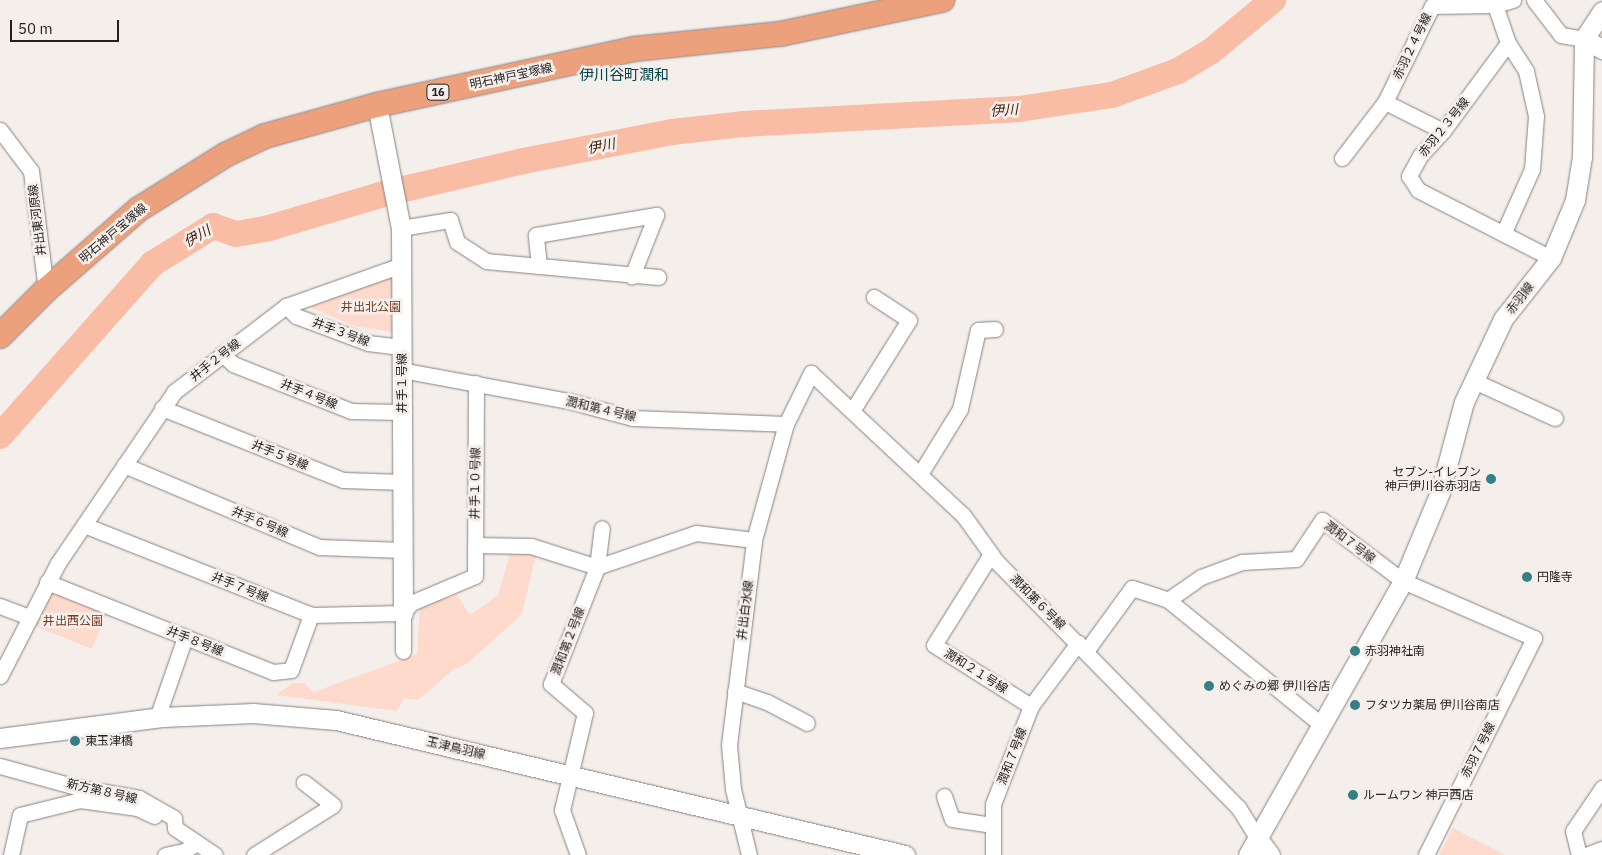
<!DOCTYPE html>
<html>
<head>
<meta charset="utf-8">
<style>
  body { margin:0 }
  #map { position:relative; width:1602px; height:855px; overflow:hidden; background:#f5efec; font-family:"IBM Plex Sans","Noto Sans JP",sans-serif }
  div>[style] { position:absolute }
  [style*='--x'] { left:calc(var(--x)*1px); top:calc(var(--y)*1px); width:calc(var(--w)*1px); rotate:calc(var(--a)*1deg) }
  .green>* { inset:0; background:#fddacc }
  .river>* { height:26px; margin:-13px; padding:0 13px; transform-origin:13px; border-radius:13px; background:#f9bda5 }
  .roads { filter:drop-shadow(0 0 1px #87817f) drop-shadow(0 0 1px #87817f) }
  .minor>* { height:15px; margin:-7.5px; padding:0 7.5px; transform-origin:7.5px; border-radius:7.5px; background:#fff }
  .tertiary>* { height:19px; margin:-9.5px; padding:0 9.5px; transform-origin:9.5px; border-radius:9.5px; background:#fff }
  .primary>* { height:24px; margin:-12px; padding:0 12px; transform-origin:12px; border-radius:12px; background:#eca07c }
  .dots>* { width:14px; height:14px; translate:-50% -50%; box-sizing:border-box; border:2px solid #f5efec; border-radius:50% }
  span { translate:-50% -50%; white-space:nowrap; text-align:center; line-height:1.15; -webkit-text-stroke:5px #f5efec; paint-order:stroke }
  .shield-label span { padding:1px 4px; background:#f5efec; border:1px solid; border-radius:4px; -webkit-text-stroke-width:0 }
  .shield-label { font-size:11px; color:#232120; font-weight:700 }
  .street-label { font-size:12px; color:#232120 }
  .park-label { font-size:12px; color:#75381d }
  .poi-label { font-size:12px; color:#232120 }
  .right { translate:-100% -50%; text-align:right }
  .left { translate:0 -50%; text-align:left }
  .water-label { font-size:14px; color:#462111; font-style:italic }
  .quarter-label { font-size:15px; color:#004448 }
  .scale { position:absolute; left:10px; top:20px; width:109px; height:22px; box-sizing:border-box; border:2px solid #232120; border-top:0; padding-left:6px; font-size:15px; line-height:18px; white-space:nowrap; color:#232120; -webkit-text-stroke:4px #f5efec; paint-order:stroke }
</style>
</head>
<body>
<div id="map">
  <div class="green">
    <i style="clip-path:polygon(389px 276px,394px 279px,392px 332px,354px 326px,310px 307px)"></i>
    <i style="clip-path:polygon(511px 550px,536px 554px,522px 614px,467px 664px,454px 669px,418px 700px,404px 698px,397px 711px,276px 695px,293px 683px,304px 683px,314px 692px,417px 654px,420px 606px,457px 595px,470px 615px,498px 595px)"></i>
    <i style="clip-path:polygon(50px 591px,107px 613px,92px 649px,32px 625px)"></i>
    <i style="clip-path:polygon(1453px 828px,1505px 855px,1439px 855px)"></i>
  </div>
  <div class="river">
    <i style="--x:0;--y:436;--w:230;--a:-48.5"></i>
    <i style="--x:152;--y:264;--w:72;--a:-31.9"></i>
    <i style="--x:213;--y:226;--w:24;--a:19"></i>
    <i style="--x:236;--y:234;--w:34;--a:-10"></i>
    <i style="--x:269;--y:228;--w:123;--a:-16.5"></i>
    <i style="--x:387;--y:193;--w:140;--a:-13.2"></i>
    <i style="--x:523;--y:161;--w:152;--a:-11"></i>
    <i style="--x:672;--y:132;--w:71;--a:-6.4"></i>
    <i style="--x:743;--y:124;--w:276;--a:-3.1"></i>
    <i style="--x:1019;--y:109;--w:94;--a:-8.6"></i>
    <i style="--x:1112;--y:95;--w:70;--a:-20"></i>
    <i style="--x:1178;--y:71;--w:37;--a:-31"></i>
    <i style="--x:1210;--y:52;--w:82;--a:-39.5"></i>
  </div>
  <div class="roads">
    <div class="minor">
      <i style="--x:1534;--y:0;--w:44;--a:52.4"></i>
      <i style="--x:1561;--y:35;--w:23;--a:10"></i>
      <i style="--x:1495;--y:5;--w:40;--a:71.1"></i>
      <i style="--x:1508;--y:43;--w:33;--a:57"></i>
      <i style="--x:1526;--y:71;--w:46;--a:77.5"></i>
      <i style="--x:1536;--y:116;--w:53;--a:94.3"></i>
      <i style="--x:1532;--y:169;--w:71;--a:114"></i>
      <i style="--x:1508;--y:43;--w:109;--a:126.5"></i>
      <i style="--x:1443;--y:131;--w:34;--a:133"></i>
      <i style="--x:1420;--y:156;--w:23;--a:119"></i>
      <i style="--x:1409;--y:176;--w:17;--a:57"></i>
      <i style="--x:1418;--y:190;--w:149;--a:27.1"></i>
      <i style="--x:0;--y:130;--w:51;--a:52.9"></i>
      <i style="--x:31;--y:171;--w:120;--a:82.8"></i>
      <i style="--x:1443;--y:131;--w:65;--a:-153.4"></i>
      <i style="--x:1385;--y:102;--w:107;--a:-63.9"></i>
      <i style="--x:1432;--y:6;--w:63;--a:-0.9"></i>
      <i style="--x:1495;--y:5;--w:19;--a:-16"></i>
      <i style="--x:1342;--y:158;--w:71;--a:-52.5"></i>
      <i style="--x:401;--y:228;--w:50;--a:-9.3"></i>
      <i style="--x:450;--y:220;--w:23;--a:72"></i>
      <i style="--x:457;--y:242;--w:35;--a:33"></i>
      <i style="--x:486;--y:261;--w:173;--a:5.3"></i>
      <i style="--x:539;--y:266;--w:31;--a:-96"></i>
      <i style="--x:536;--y:235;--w:122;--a:-9.5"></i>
      <i style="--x:656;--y:215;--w:66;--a:111.5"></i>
      <i style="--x:286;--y:306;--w:14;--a:45"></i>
      <i style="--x:296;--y:316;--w:77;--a:20.6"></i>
      <i style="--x:368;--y:343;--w:33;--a:7"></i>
      <i style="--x:222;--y:354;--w:15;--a:42"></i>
      <i style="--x:233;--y:364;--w:127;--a:21.7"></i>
      <i style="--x:351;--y:411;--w:51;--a:1.1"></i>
      <i style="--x:401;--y:370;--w:171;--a:10.5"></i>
      <i style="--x:569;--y:401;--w:66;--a:14.9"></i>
      <i style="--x:633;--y:418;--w:153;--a:2.2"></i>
      <i style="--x:1474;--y:381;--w:89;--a:24.6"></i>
      <i style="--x:162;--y:408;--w:195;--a:21.7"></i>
      <i style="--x:343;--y:480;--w:60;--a:1.9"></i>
      <i style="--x:852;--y:411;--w:107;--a:-57.9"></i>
      <i style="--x:909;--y:320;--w:42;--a:-146.7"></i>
      <i style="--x:124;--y:465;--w:212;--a:22.8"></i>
      <i style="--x:319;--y:547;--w:84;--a:2"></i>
      <i style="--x:920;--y:474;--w:76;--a:-58.4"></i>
      <i style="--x:960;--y:409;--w:81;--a:-77.2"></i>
      <i style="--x:978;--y:330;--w:17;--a:-3"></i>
      <i style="--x:84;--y:525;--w:244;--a:21.6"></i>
      <i style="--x:311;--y:615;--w:92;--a:-1.2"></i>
      <i style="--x:475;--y:545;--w:56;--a:1"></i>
      <i style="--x:531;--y:546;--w:69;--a:17.7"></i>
      <i style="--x:597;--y:567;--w:105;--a:-19"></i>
      <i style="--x:696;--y:533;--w:58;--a:6.9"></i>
      <i style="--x:991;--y:554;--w:107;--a:122.1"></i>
      <i style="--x:934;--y:645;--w:115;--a:32.2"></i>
      <i style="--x:47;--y:582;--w:243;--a:21.7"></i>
      <i style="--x:273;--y:672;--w:18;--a:-6"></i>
      <i style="--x:291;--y:670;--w:59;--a:-70"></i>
      <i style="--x:1168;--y:600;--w:198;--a:39.1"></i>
      <i style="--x:0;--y:606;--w:31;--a:21"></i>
      <i style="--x:403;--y:613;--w:13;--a:-51"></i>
      <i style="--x:411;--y:603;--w:69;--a:-22.9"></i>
      <i style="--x:475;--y:576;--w:193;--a:-89.7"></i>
      <i style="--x:403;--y:613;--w:38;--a:90"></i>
      <i style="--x:1086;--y:651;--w:78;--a:-53.9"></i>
      <i style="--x:1132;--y:588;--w:38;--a:18"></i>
      <i style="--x:1168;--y:600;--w:40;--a:-34.9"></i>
      <i style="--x:1201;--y:577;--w:44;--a:-20.1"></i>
      <i style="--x:1242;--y:562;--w:54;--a:-3.2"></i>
      <i style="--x:1296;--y:559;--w:47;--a:-56.3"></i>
      <i style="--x:1322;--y:520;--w:101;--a:37"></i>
      <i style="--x:1403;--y:581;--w:143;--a:23.5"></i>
      <i style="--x:1534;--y:638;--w:242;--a:116.5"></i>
      <i style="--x:0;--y:676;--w:127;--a:-62.8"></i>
      <i style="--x:58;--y:563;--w:207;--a:-55.8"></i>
      <i style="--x:174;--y:392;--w:141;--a:-37.5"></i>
      <i style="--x:286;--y:306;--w:123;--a:-19.5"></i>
      <i style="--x:735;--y:691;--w:34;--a:19"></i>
      <i style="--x:767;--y:702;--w:45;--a:27.7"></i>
      <i style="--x:157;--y:718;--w:86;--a:-70.9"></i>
      <i style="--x:0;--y:766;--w:79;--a:15.4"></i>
      <i style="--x:76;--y:787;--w:64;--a:9.9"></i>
      <i style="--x:139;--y:798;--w:40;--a:29.7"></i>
      <i style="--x:174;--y:818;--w:10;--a:84"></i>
      <i style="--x:175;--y:828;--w:48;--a:34"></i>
      <i style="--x:944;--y:796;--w:24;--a:71"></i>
      <i style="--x:952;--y:819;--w:40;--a:8.5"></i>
      <i style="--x:11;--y:855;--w:41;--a:-77.3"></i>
      <i style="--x:20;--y:815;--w:62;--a:-14"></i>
      <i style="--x:80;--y:800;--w:58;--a:8"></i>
      <i style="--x:137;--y:808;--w:19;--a:25"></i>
      <i style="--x:165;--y:855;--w:19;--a:-12"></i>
      <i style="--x:184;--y:851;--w:15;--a:-32"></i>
      <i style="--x:254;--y:855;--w:93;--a:-32.3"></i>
      <i style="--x:333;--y:805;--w:37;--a:-142"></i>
      <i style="--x:578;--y:855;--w:48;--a:-109.6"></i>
      <i style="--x:562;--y:810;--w:100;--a:-76.7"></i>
      <i style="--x:585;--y:713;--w:45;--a:-139.5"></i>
      <i style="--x:551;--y:684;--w:126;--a:-68.5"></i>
      <i style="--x:597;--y:567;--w:39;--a:-83"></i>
      <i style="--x:749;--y:855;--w:68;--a:-103.6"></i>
      <i style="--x:733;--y:789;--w:44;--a:-95.2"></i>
      <i style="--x:729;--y:745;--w:207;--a:-83"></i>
      <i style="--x:754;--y:540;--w:120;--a:-74.6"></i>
      <i style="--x:786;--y:424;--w:57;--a:-63.9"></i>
      <i style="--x:811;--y:373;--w:208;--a:43.1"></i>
      <i style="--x:963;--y:515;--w:57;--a:54.3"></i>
      <i style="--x:996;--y:561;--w:345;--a:45.5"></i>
      <i style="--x:1238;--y:807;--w:38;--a:58"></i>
      <i style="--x:993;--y:855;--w:51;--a:-90"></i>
      <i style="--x:993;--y:804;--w:105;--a:-68.8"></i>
      <i style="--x:1031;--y:706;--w:79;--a:-53.3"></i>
      <i style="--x:1579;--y:855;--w:25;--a:-104"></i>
      <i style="--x:1573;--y:831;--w:52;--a:-56"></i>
      <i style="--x:1586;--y:855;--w:17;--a:-21"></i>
    </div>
    <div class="tertiary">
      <i style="--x:1584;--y:39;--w:21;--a:29"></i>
      <i style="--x:377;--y:105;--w:125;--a:79"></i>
      <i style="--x:401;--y:228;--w:385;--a:89.7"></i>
      <i style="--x:0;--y:738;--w:163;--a:-7.4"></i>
      <i style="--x:162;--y:717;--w:91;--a:-2.5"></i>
      <i style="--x:253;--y:713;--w:83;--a:4.8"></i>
      <i style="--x:336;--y:720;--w:585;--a:13.35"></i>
      <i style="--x:1258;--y:839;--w:20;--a:53"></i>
      <i style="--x:1248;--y:855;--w:315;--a:-60.5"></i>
      <i style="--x:1403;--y:581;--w:96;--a:-67.4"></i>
      <i style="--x:1440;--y:492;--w:93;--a:-75.1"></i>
      <i style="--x:1464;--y:402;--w:92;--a:-64.8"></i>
      <i style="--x:1503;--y:319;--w:78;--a:-51.8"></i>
      <i style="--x:1551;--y:258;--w:63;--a:-67.5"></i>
      <i style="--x:1575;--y:200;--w:44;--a:-80.8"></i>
      <i style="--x:1582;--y:157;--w:118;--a:-89"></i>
      <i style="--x:1584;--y:39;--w:33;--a:-57"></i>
    </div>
    <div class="primary">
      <i style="--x:0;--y:336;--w:65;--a:-45"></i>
      <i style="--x:46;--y:290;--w:123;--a:-41.1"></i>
      <i style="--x:139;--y:209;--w:102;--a:-32.1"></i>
      <i style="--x:225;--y:155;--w:44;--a:-25.4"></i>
      <i style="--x:265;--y:136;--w:116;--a:-15.5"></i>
      <i style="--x:377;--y:105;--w:263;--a:-12.3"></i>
      <i style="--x:634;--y:49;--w:147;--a:-5.9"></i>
      <i style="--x:780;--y:34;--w:166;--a:-11.9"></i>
    </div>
  </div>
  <div class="dots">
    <i style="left:1491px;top:479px;background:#367f84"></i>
    <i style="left:1527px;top:577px;background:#367f84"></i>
    <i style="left:1355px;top:651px;background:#367f84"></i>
    <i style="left:1209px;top:686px;background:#367f84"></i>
    <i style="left:1355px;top:705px;background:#367f84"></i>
    <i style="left:75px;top:741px;background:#367f84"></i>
    <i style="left:1353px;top:795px;background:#367f84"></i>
  </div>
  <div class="shield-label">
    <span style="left:438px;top:92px">16</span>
  </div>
  <div class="street-label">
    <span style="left:1412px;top:46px;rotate:-64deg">赤羽２４号線</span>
    <span style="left:511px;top:76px;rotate:-12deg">明石神戸宝塚線</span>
    <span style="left:1444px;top:127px;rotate:-51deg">赤羽２３号線</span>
    <span style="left:37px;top:220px;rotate:-97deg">井出東河原線</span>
    <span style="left:113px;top:233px;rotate:-40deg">明石神戸宝塚線</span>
    <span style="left:1520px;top:298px;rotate:-52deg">赤羽線</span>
    <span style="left:341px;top:332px;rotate:20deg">井手３号線</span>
    <span style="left:215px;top:360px;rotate:-38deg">井手２号線</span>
    <span style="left:402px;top:383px;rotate:-90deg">井手１号線</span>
    <span style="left:309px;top:394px;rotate:22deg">井手４号線</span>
    <span style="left:601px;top:409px;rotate:13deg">潤和第４号線</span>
    <span style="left:280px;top:455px;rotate:22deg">井手５号線</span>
    <span style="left:475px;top:483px;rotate:-89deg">井手１０号線</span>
    <span style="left:260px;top:522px;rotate:23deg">井手６号線</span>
    <span style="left:1350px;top:542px;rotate:37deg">潤和７号線</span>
    <span style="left:240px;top:587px;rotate:22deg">井手７号線</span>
    <span style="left:1038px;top:602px;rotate:45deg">潤和第６号線</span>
    <span style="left:745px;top:610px;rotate:-83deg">井出白水線</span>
    <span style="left:195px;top:641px;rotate:22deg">井手８号線</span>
    <span style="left:568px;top:641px;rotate:-69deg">潤和第２号線</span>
    <span style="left:976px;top:671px;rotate:32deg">潤和２１号線</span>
    <span style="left:456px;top:748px;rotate:13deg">玉津鳥羽線</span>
    <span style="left:1478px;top:750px;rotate:-63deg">赤羽７号線</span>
    <span style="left:1012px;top:756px;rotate:-69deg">潤和７号線</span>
    <span style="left:102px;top:791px;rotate:13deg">新方第８号線</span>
  </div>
  <div class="park-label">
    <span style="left:371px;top:307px">井出北公園</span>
    <span style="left:73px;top:621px">井出西公園</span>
  </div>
  <div class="poi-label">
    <span class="right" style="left:1481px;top:479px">セブン-イレブン<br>神戸伊川谷赤羽店</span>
    <span class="left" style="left:1537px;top:577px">円隆寺</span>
    <span class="left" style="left:1365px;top:651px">赤羽神社南</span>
    <span class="left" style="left:1219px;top:686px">めぐみの郷 伊川谷店</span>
    <span class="left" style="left:1365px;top:705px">フタツカ薬局 伊川谷南店</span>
    <span class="left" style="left:85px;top:741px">東玉津橋</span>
    <span class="left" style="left:1363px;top:795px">ルームワン 神戸西店</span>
  </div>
  <div class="water-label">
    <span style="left:1004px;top:110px;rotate:-4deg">伊川</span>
    <span style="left:601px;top:146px;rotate:-11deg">伊川</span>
    <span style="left:197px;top:236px;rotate:-30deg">伊川</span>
  </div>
  <div class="quarter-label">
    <span style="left:624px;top:75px">伊川谷町潤和</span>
  </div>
  <div class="scale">50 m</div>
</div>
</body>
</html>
